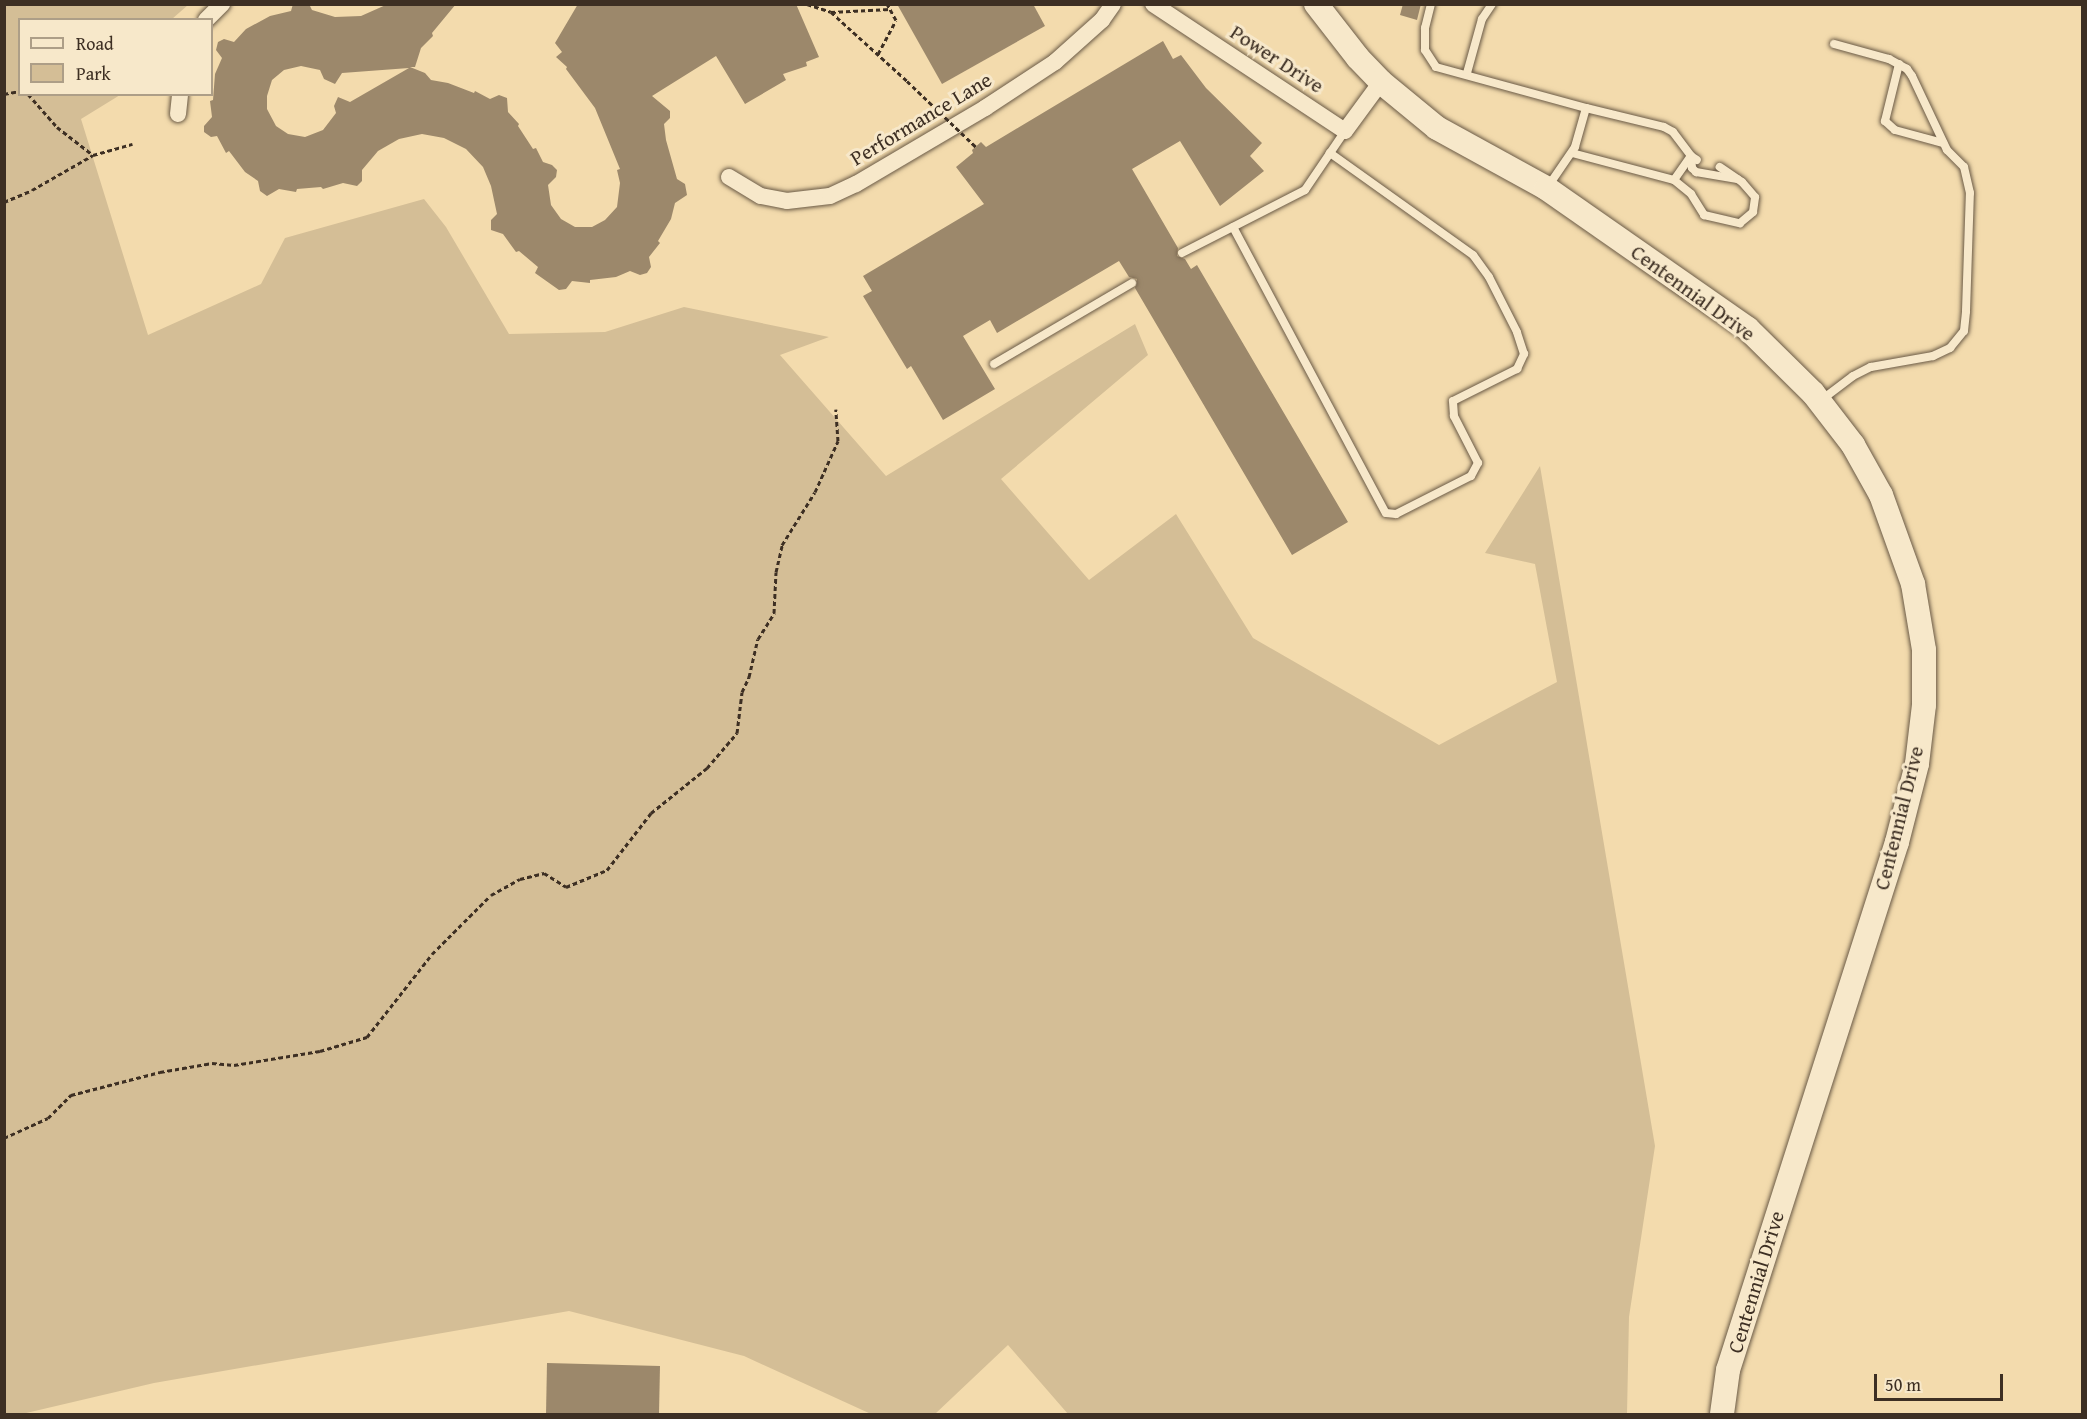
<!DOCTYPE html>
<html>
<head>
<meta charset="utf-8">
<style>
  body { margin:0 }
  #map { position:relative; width:2087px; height:1419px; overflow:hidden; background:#f3dbad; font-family:"Gentium Book Plus",serif }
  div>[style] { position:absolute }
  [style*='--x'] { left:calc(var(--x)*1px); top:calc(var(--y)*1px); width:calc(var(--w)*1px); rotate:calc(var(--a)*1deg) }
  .green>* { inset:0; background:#d4be96 }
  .building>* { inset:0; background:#9c886b }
  .path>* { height:3px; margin-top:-1.5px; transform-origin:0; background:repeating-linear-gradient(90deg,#3d2f23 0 4.5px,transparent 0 7.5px) }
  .roads { filter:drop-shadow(0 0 2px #6a5a46) drop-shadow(0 0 2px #6a5a46) }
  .service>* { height:8px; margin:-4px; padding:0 4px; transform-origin:4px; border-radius:4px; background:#f7e8ca }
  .minor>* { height:16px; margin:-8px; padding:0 8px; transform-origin:8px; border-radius:8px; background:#f7e8ca }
  .secondary>* { height:24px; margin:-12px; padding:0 12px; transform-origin:12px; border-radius:12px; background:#f7e8ca }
  .path-bridge>* { height:3px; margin-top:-1.5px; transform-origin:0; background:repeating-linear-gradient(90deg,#3d2f23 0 4.5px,transparent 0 7.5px) }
  span { translate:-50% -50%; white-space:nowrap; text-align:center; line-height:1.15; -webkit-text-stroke:6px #f7e8ca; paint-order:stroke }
  .street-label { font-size:21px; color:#3d2f23 }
  .frame { position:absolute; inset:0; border:6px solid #3d2f23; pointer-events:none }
  .legend { position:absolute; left:18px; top:18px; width:195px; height:78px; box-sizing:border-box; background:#f7e8ca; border:2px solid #ad9e87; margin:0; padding:8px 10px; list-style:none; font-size:18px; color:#3d2f23 }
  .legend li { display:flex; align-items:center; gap:12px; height:30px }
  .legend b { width:30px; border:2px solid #ad9e87 }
  .scale { position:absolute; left:1874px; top:1374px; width:129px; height:27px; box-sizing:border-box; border:3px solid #3d2f23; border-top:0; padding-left:8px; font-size:18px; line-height:21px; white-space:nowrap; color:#3d2f23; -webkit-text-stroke:4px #f7e8ca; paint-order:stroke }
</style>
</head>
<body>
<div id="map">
  <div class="green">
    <i style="clip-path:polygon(5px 4px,188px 5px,172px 19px,20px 20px,20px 94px,120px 95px,81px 119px,148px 335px,261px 284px,285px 238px,424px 199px,446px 227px,509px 334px,605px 332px,684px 307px,829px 337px,780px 355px,886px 476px,1135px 324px,1148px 355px,1001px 479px,1089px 580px,1176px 514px,1253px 638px,1439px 745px,1557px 682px,1535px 564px,1485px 553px,1540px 466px,1655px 1146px,1629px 1317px,1627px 1414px,1068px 1414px,1008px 1345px,935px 1414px,871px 1414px,744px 1356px,569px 1311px,154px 1383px,22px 1414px,5px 1414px)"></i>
  </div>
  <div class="building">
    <i style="clip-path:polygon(evenodd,293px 4px,309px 4px,312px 10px,335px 17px,361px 16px,388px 4px,456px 4px,432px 33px,433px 36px,421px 48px,415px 67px,410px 67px,425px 73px,431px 80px,448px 83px,474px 93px,475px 91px,490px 99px,499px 95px,507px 98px,508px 112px,519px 124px,518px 126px,533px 149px,536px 148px,543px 162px,552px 165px,557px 170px,556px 177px,548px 185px,551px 205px,561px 219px,575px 227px,592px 227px,605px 220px,617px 207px,620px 183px,617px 170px,620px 169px,595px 108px,566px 69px,567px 67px,556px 57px,562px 52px,555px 43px,578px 4px,796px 4px,819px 57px,806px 62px,807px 66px,783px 74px,786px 80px,745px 104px,716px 56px,652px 96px,670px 111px,670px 118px,664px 124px,666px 140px,677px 179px,685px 184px,687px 195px,675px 203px,671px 219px,658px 241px,660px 243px,649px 257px,651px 267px,647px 273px,640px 275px,630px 271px,616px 277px,590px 280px,590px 283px,572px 281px,566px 289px,559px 290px,535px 273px,538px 267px,519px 251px,516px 252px,503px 234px,491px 230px,491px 220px,497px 214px,491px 186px,483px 167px,466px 149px,444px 138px,422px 134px,399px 139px,378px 151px,362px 170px,362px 181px,357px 186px,343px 183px,323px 189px,321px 187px,297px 189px,296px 192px,279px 189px,267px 196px,260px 191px,258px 181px,245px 172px,229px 151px,226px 153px,217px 136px,211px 137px,204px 132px,204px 126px,212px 117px,210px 101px,213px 100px,215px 74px,222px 58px,216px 50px,218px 42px,224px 39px,234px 42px,246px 29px,270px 16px,291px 11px,293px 4px,301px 66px,320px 70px,324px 79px,335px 84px,342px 73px,409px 68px,350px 102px,338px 97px,334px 106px,336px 113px,323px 130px,305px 137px,288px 134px,276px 126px,267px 109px,267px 96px,272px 80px,284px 70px,301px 66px)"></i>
    <i style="clip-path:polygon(897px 4px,1033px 4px,1045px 26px,942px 84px)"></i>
    <i style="clip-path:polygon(1403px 4px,1421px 4px,1417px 20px,1400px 15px)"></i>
    <i style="clip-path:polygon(1163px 41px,1173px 59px,1181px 55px,1206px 88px,1262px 143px,1250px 156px,1264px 171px,1220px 206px,1180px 141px,1132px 169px,1178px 248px,1177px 256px,1185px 259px,1191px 269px,1197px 265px,1348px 522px,1292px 555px,1135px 288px,1137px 279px,1129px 277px,1119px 261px,997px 333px,990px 320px,963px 336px,995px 389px,943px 420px,911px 366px,907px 369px,863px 296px,872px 291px,863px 276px,984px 204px,956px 167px,973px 153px,972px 150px,981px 142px,986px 147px)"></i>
    <i style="clip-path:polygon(547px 1363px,660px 1366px,659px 1414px,546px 1414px)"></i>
  </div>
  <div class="path">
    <i style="--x:807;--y:4;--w:25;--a:18"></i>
    <i style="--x:831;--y:12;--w:59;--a:-2.9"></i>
    <i style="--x:831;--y:12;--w:103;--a:42.2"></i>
    <i style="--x:878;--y:54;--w:38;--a:-62"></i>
    <i style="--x:896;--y:20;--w:18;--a:-119"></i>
    <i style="--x:4;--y:94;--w:16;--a:-11"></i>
    <i style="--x:28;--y:94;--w:44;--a:48.7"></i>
    <i style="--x:57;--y:127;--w:46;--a:37.9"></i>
    <i style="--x:4;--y:202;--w:30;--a:-23"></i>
    <i style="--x:32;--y:190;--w:70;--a:-29.8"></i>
    <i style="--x:93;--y:155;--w:41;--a:-15.8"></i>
    <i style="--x:4;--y:1138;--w:48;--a:-24.4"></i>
    <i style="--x:48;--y:1118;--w:33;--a:-45"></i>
    <i style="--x:71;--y:1095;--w:92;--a:-14.5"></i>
    <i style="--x:160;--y:1072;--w:53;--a:-9.8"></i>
    <i style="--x:212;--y:1063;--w:22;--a:5"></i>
    <i style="--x:234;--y:1065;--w:87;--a:-9.2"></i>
    <i style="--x:320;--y:1051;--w:49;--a:-16.6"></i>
    <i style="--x:367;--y:1037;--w:105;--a:-51.9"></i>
    <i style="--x:432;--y:954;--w:83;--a:-45"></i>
    <i style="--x:491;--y:895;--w:33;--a:-29"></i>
    <i style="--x:520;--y:879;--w:25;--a:-14"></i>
    <i style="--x:544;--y:873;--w:26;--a:32"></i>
    <i style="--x:566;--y:887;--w:44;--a:-22.5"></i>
    <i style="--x:607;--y:870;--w:72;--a:-52.3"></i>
    <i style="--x:651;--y:813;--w:72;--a:-38.8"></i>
    <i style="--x:707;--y:768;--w:46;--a:-49.4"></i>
    <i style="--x:737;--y:733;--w:41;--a:-83"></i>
    <i style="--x:742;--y:692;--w:17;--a:-65"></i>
    <i style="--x:749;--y:677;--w:39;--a:-77"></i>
    <i style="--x:758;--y:639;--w:31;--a:-58"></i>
    <i style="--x:774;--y:613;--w:41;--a:-87.2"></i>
    <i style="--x:776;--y:572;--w:28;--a:-77"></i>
    <i style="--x:782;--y:545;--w:62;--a:-58.1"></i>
    <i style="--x:815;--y:492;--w:56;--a:-65.7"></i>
    <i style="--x:838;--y:441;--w:32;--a:-94"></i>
  </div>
  <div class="roads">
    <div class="service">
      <i style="--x:1431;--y:4;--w:25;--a:104"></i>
      <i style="--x:1425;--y:28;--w:22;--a:90"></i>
      <i style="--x:1425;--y:50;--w:20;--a:57"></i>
      <i style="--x:1436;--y:67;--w:156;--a:15.3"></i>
      <i style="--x:1586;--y:108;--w:41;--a:105.8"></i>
      <i style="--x:1575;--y:147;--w:50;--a:124.3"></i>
      <i style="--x:1899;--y:64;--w:59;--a:103.8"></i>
      <i style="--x:1885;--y:121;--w:13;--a:42"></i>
      <i style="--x:1895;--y:130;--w:50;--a:15.2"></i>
      <i style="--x:1467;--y:73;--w:56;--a:-74.5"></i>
      <i style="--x:1482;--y:19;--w:18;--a:-56"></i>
      <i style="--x:1586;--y:108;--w:80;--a:13.7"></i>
      <i style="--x:1664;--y:127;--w:10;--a:29"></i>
      <i style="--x:1673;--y:132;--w:30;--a:53"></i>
      <i style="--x:1691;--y:156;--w:7;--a:34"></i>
      <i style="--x:1572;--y:153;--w:106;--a:14.8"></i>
      <i style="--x:1674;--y:180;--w:22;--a:39"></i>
      <i style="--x:1691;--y:194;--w:25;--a:58"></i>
      <i style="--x:1704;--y:215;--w:37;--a:13"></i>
      <i style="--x:1740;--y:223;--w:17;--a:-40"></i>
      <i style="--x:1753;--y:212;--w:15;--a:-82"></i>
      <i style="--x:1755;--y:197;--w:20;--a:-131"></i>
      <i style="--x:1742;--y:182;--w:27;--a:-146"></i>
      <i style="--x:1691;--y:156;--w:12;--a:85"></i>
      <i style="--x:1692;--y:168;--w:6;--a:45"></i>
      <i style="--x:1696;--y:172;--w:42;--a:9.7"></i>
      <i style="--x:1674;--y:180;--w:29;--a:-55"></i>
      <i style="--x:1233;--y:227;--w:324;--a:61.9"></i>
      <i style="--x:1386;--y:513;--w:10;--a:6"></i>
      <i style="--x:1396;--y:514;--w:84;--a:-26.9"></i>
      <i style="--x:1471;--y:476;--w:15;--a:-62"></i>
      <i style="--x:1478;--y:463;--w:53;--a:-117.1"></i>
      <i style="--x:1454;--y:416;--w:15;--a:-94"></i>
      <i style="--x:1453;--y:401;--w:72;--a:-26.6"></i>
      <i style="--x:1517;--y:369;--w:17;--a:-65"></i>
      <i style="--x:1524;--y:354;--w:23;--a:-108"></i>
      <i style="--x:1517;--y:332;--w:62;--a:-117"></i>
      <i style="--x:1489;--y:277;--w:27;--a:-126"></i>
      <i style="--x:1473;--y:255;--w:176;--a:-144.5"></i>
      <i style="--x:1182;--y:253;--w:138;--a:-27.1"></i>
      <i style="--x:1305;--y:190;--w:71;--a:-55.9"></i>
      <i style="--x:994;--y:364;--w:160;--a:-30.4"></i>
      <i style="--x:1820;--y:401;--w:41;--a:-37.1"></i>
      <i style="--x:1853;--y:376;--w:20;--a:-27"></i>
      <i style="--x:1871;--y:367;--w:63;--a:-10.1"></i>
      <i style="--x:1933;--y:356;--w:19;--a:-25"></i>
      <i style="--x:1950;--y:348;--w:22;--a:-51"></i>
      <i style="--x:1964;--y:331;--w:20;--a:-84"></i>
      <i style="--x:1966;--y:311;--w:118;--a:-88.1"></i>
      <i style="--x:1970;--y:193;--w:27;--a:-103"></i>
      <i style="--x:1964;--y:167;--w:24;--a:-135"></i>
      <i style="--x:1947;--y:150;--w:82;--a:-115.3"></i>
      <i style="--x:1912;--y:76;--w:9;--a:-126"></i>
      <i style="--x:1907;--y:69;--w:21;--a:-151"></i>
      <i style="--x:1889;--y:59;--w:57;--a:-164.7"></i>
    </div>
    <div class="minor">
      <i style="--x:1153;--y:4;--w:230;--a:33.5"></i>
      <i style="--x:1345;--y:131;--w:61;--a:-53.7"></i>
      <i style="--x:206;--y:20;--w:23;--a:-45"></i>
      <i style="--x:178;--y:114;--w:20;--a:-84"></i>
      <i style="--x:729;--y:177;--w:37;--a:31"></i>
      <i style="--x:761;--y:196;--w:26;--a:11"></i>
      <i style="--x:787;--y:201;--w:43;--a:-6.6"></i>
      <i style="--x:830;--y:196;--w:29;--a:-25"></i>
      <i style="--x:856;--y:184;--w:150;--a:-30.5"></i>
      <i style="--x:985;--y:108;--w:84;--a:-33.3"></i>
      <i style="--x:1055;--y:62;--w:63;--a:-41.8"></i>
      <i style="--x:1102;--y:20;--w:19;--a:-55"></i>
    </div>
    <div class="secondary">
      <i style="--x:1316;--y:4;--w:68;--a:52.1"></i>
      <i style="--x:1358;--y:58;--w:33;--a:46"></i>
      <i style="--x:1381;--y:82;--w:72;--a:39.4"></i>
      <i style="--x:1437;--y:128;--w:124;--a:28.8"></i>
      <i style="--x:1546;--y:188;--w:246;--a:34.9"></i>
      <i style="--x:1748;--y:329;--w:91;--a:44.6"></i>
      <i style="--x:1813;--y:393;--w:66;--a:52.4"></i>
      <i style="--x:1853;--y:445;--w:57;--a:60.8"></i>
      <i style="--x:1881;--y:495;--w:95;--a:70.2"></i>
      <i style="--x:1913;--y:584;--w:67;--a:80.5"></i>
      <i style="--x:1924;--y:650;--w:55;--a:90"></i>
      <i style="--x:1924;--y:705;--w:59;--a:96.8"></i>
      <i style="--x:1917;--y:764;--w:81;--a:104.4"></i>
      <i style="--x:1897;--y:842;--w:554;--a:107.75"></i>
      <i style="--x:1728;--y:1370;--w:44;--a:97.8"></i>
    </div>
  </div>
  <div class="path-bridge">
    <i style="--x:907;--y:81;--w:95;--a:43.7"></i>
  </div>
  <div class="street-label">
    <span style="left:1277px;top:59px;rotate:33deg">Power Drive</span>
    <span style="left:921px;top:119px;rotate:-31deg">Performance Lane</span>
    <span style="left:1693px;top:293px;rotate:36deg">Centennial Drive</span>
    <span style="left:1899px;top:818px;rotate:-76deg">Centennial Drive</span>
    <span style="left:1756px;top:1282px;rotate:-73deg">Centennial Drive</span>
  </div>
  <div class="frame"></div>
  <ul class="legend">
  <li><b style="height:8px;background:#f7e8ca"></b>Road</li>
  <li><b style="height:16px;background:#d4be96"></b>Park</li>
  </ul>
  <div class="scale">50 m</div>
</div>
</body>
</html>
